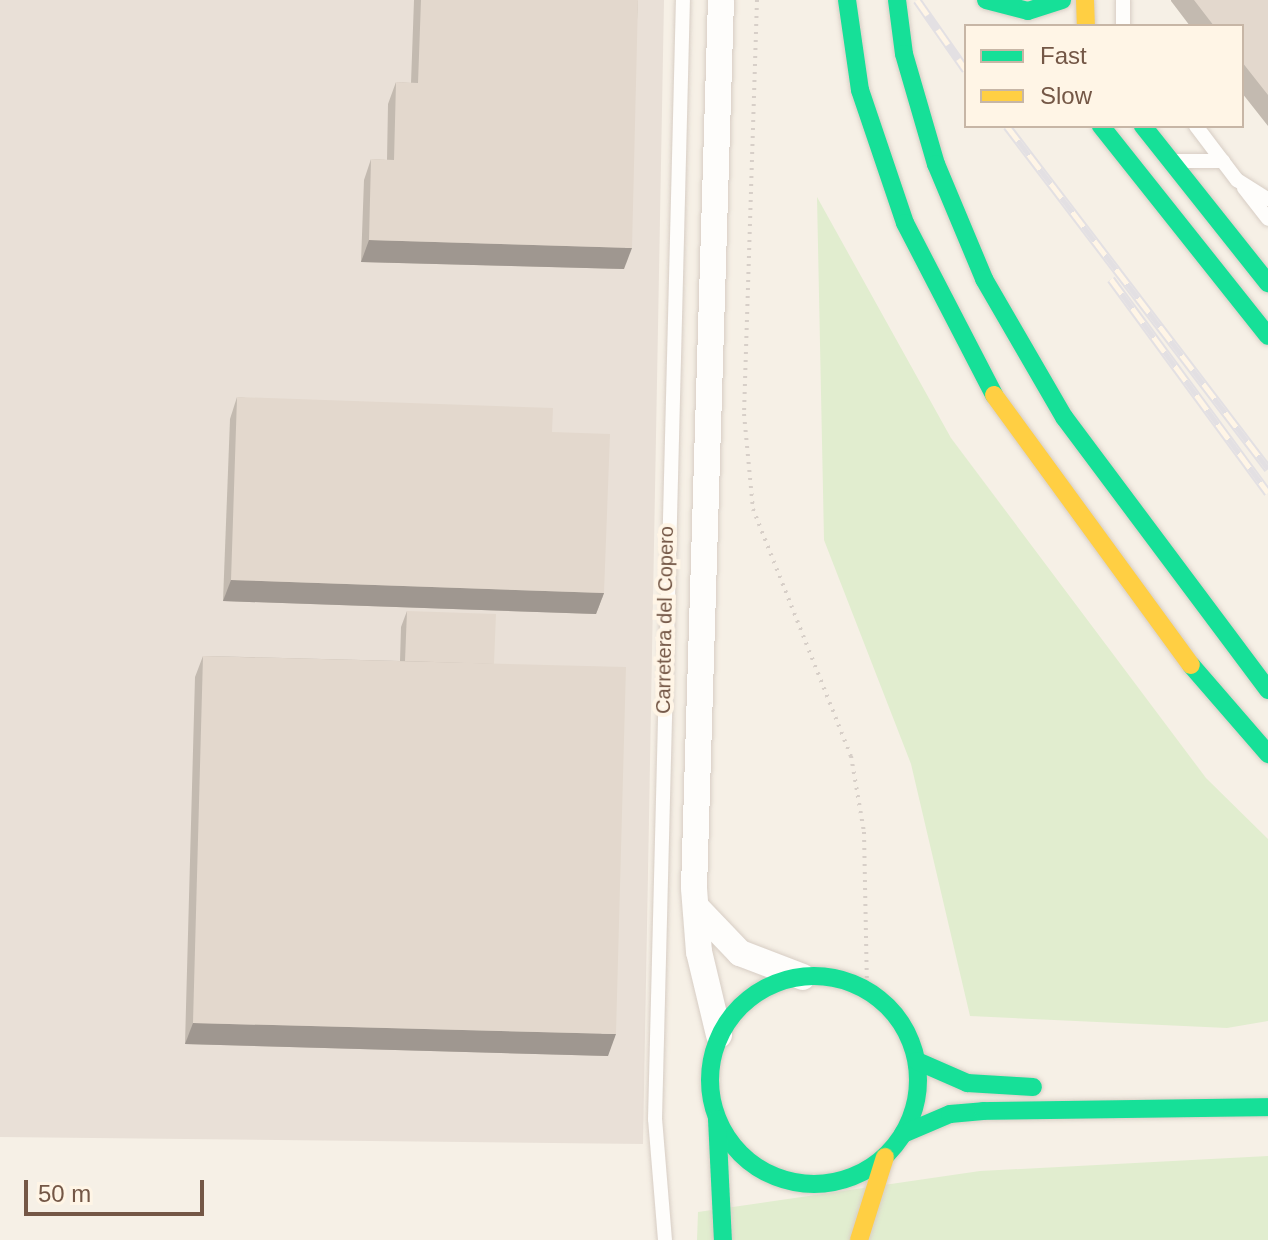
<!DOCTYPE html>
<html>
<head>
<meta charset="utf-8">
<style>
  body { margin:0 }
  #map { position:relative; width:1268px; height:1240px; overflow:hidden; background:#f6f0e6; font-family:Helvetica,sans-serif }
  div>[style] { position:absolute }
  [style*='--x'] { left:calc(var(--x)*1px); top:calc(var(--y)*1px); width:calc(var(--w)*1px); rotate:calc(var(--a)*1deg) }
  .industrial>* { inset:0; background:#e9e0d7 }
  .green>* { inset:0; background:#e1edcf }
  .path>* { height:4px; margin-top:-2px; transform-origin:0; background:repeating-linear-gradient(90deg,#d7cfc8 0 2px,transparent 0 8px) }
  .roads { filter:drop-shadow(0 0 2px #d7cdc4) drop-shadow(0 0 2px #d7cdc4) }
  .lane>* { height:14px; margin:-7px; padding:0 7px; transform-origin:7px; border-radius:7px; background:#fefdfb }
  .street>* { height:26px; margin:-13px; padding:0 13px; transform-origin:13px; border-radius:13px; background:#fefdfb }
  .fast>* { height:18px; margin:-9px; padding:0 9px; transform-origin:9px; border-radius:9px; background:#16e098 }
  .fast>.ring { margin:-9px; padding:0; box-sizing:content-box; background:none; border:18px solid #16e098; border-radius:50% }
  .slow>* { height:18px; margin:-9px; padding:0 9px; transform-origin:9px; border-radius:9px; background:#ffcf43 }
  .rail>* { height:9px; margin-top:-4.5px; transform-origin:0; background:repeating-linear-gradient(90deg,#fff5e6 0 18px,#e3e0e3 0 36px); box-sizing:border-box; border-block:2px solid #e3e0e3 }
  .wall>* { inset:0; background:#c3bab0 }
  .shaded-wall>* { inset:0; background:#9f9790 }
  .building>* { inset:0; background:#e3d8cd }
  span { translate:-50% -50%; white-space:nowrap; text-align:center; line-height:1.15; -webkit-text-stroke:8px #fff5e6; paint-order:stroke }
  .street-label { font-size:20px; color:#745746 }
  .legend { position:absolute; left:964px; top:24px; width:280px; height:104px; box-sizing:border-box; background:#fff5e6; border:2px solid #c7b6a6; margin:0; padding:10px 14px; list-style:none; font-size:24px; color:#745746 }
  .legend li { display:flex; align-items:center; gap:16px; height:40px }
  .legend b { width:40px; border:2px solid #c7b6a6 }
  .scale { position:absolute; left:24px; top:1180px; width:180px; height:36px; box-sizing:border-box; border:4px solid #745746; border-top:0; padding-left:10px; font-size:24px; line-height:28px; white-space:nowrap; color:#745746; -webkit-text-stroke:6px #fff5e6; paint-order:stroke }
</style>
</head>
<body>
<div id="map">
  <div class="industrial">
    <i style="clip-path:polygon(0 0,664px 0,643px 1144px,0 1137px)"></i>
  </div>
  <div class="green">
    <i style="clip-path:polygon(817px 197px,951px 438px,1206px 778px,1268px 839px,1268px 1021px,1227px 1028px,970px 1016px,911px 764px,824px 540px)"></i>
    <i style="clip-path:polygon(1268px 1156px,1268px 1240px,697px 1240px,698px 1212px,980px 1171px)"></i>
  </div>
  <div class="path">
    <i style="--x:757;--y:0;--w:414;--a:91.8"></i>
    <i style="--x:744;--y:414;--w:95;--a:84.6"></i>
    <i style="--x:753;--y:509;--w:266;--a:68.4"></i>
    <i style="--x:851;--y:756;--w:77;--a:80.3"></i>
    <i style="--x:864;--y:832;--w:159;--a:88.9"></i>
  </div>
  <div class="roads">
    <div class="lane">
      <i style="--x:1123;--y:26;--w:26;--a:-90"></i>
      <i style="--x:1196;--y:126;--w:68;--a:52.8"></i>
      <i style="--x:1237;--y:180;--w:36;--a:32"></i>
      <i style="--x:1176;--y:161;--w:47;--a:0"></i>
      <i style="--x:1244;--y:188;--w:39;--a:52"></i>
      <i style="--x:665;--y:1240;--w:121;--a:-94.7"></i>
      <i style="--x:655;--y:1119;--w:1119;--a:-88.57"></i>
    </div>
    <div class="street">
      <i style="--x:696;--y:907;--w:64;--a:46.3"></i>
      <i style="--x:740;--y:953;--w:67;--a:20.9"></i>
      <i style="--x:719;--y:1035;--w:85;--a:-103.5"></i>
      <i style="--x:699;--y:952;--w:64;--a:-94.5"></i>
      <i style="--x:694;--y:888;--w:888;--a:-88.26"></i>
    </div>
    <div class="fast">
      <i style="--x:847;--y:0;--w:91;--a:81.8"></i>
      <i style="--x:860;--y:90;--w:140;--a:71.3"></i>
      <i style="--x:905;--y:223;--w:194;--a:62.6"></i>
      <i style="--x:897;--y:0;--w:54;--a:82.6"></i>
      <i style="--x:904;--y:54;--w:115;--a:73.8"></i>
      <i style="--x:936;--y:164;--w:125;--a:67.3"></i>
      <i style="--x:984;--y:279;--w:160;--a:59.9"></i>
      <i style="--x:1064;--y:417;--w:341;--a:53.2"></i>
      <i style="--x:986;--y:0;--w:43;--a:14.7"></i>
      <i style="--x:1028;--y:11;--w:36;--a:-18"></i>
      <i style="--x:1101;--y:126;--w:268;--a:51.5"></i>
      <i style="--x:1143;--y:126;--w:201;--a:51.5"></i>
      <i style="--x:1191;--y:665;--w:118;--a:49.1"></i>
      <i class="ring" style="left:710px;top:976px;width:190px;height:190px"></i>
      <i style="--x:917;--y:1061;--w:55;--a:23.7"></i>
      <i style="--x:967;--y:1083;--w:66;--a:3.5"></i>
      <i style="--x:717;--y:1119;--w:121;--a:87.2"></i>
      <i style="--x:903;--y:1134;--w:51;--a:-23.1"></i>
      <i style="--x:950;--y:1114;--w:33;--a:-5"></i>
      <i style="--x:983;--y:1111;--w:285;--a:-0.8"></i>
    </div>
    <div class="slow">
      <i style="--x:1085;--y:0;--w:26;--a:88"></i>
      <i style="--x:994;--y:395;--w:334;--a:53.9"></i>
      <i style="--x:859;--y:1240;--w:87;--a:-72.6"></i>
    </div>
  </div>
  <div class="rail">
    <i style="--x:917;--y:0;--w:85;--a:55"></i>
    <i style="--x:1007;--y:126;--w:431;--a:52.7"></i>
    <i style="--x:1111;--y:279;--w:265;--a:53.7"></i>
  </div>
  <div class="wall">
    <i style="clip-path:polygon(414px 0,638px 0,624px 269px,361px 262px,364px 180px,371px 159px,387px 160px,388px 104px,396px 82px,411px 83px)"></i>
    <i style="clip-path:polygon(1171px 0,1268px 0,1268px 126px,1242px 93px,1242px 26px,1190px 26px,1171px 1px)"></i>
    <i style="clip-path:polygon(237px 397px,552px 432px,604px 593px,596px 614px,223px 601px,230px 419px)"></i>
    <i style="clip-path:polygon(407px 611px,494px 664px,608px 1056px,185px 1044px,195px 677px,203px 656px,400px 661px,401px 627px)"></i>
  </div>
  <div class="shaded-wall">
    <i style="clip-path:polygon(369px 240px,632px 248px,624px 269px,361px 262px)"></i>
    <i style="clip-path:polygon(231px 580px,604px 593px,596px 614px,223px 601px)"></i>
    <i style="clip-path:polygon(193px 1023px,616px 1034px,608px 1056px,185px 1044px)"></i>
  </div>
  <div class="building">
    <i style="clip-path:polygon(421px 0,638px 0,632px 248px,369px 240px,371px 159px,394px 160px,396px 82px,418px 83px)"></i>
    <i style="clip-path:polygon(1194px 0,1268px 0,1268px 95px,1242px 62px,1242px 26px,1214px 26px)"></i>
    <i style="clip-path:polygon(237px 397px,553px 408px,552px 432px,610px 434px,604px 593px,231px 580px)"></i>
    <i style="clip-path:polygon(407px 611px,496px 614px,494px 664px,405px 661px)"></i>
    <i style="clip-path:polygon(203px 656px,626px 667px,616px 1034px,193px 1023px)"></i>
  </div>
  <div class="street-label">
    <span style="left:665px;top:620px;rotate:-89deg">Carretera del Copero</span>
  </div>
  <ul class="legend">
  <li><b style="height:10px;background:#16e098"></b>Fast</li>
  <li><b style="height:10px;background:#ffcf43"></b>Slow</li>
  </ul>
  <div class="scale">50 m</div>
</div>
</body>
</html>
